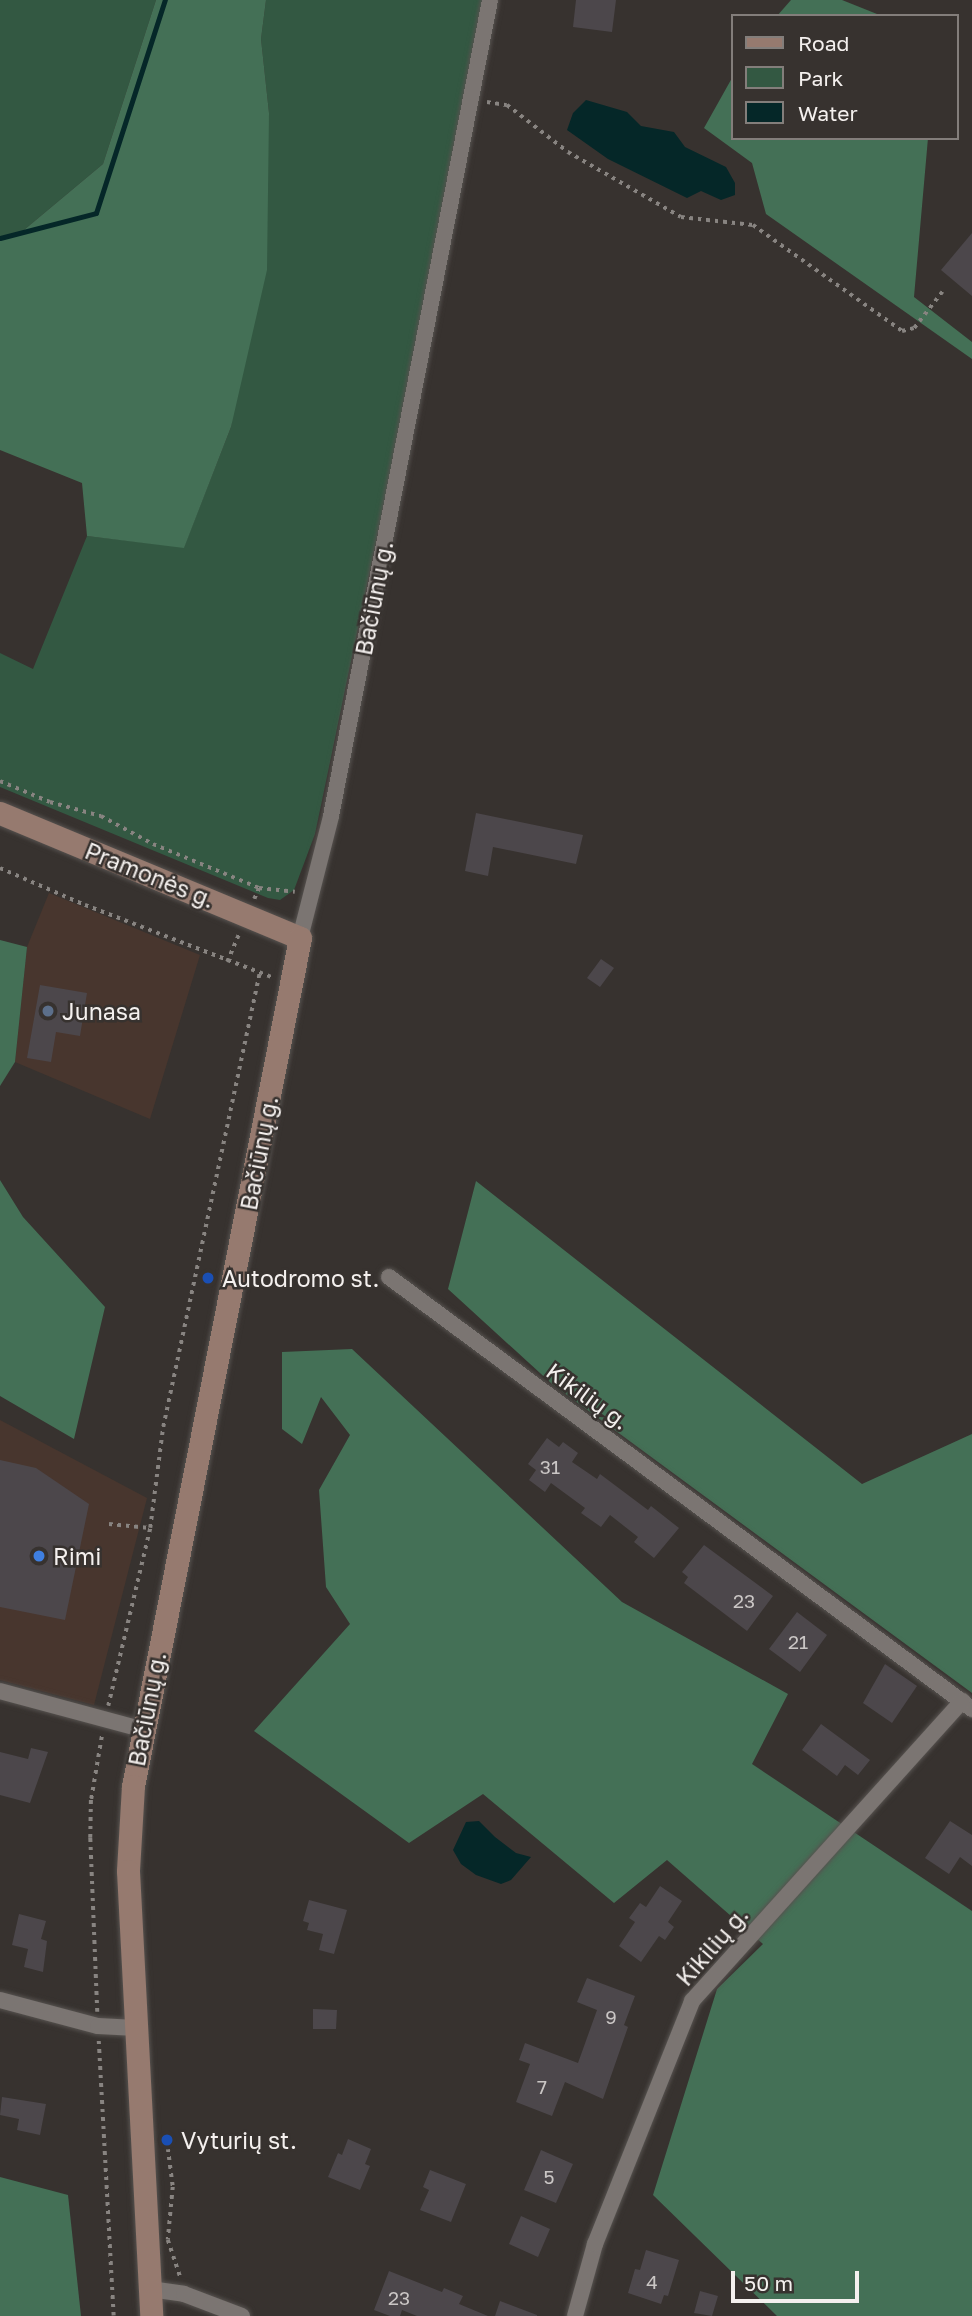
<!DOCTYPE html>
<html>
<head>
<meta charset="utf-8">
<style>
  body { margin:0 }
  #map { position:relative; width:972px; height:2316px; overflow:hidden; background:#37322f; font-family:"Golos Text",sans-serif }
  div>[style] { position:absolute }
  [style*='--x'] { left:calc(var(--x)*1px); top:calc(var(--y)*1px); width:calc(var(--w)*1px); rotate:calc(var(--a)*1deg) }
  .commercial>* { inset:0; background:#48362e }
  .green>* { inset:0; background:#335842 }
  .forest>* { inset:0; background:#447056 }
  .water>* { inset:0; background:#052728 }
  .stream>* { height:5px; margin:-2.5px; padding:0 2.5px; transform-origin:2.5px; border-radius:2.5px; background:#052728 }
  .building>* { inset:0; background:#4c474b }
  .path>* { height:3.5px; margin-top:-1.75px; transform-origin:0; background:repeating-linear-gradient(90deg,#888481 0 3.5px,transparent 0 8.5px) }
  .roads { filter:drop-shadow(0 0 2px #56524f) drop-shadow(0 0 2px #56524f) }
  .street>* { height:16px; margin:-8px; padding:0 8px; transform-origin:8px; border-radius:8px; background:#7b7572 }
  .secondary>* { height:23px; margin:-11.5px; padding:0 11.5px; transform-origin:11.5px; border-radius:11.5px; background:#967a6f }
  .dots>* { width:19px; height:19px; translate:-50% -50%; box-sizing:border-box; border:4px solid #37322f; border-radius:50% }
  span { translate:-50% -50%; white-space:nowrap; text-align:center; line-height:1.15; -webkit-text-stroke:5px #37322f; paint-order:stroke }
  .number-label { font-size:19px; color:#cac6c5 }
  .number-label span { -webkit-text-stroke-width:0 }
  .street-label { font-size:23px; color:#f4f0ee }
  .poi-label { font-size:23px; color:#f4f0ee }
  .left { translate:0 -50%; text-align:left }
  .legend { position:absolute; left:731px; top:14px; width:228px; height:126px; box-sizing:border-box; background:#37322f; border:2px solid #837e7b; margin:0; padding:9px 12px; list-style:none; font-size:21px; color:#f4f0ee }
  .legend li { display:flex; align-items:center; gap:14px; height:35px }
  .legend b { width:35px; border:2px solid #837e7b }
  .scale { position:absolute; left:731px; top:2271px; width:128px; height:32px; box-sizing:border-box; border:4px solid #f4f0ee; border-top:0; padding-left:9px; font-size:21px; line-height:24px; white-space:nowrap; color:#f4f0ee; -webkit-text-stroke:5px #37322f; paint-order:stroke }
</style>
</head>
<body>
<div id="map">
  <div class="commercial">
    <i style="clip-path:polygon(49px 893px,200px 955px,150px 1119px,15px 1062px,27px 947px)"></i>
    <i style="clip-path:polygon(0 1420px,147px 1498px,94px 1705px,0 1680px)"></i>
  </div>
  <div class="green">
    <i style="clip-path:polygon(0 0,156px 0,103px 164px,18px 235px,0 238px)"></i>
    <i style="clip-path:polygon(266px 0,489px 0,315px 834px,294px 890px,280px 900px,268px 898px,0 787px,0 653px,33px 669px,87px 536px,184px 547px,231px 427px,269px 113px,261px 39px)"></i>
  </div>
  <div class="forest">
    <i style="clip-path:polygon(156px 0,266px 0,261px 39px,269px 113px,267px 270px,231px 427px,184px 548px,87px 536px,82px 483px,0 450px,0 238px,18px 235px,103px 164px)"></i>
    <i style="clip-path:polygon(791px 0,842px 0,882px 16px,777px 16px)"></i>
    <i style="clip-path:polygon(732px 78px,732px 138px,928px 138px,914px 297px,972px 342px,972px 359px,766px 214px,752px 163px,704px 128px)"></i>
    <i style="clip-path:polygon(0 940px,27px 947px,15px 1062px,0 1086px)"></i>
    <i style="clip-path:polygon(0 1180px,23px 1217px,105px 1307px,74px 1439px,0 1396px)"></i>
    <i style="clip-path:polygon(476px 1181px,862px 1484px,972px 1434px,972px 1693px,552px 1384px,448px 1289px)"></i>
    <i style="clip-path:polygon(352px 1349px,622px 1602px,788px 1694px,752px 1764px,972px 1911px,972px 2316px,777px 2316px,653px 2195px,717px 1989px,763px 1944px,667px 1860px,614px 1903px,483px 1794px,409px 1843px,254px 1731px,350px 1624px,326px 1587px,319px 1490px,350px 1435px,321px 1397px,302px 1444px,282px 1429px,282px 1352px)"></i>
    <i style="clip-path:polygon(0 2177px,68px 2195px,81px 2316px,0 2316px)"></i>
  </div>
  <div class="water">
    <i style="clip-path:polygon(586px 100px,627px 112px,641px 126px,674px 132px,685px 147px,726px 167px,735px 183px,735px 195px,721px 200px,701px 191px,687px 198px,608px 159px,567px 130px,573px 113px)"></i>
    <i style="clip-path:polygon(479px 1821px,495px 1837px,516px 1853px,531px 1857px,511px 1880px,501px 1884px,476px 1875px,461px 1864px,453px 1850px,466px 1822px)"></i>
  </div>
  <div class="stream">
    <i style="--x:0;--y:238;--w:99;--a:-14.6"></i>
    <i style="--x:96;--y:213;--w:224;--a:-72.1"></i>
  </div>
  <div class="building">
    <i style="clip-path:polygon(576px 0,616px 0,612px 32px,573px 27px)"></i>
    <i style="clip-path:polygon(972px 233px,972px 296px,941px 270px)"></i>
    <i style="clip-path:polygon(476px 813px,583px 835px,576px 864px,493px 847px,488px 876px,465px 871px)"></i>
    <i style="clip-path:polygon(601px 959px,614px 968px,600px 987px,587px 978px)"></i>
    <i style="clip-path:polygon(40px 985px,87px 993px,80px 1036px,56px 1032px,51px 1062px,27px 1058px)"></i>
    <i style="clip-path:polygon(547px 1438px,559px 1447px,563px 1442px,578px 1453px,572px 1462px,597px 1479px,600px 1474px,648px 1510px,651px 1506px,679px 1528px,654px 1558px,634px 1542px,638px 1537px,610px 1515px,601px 1527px,581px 1513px,585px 1508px,551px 1483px,545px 1492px,529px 1480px,536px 1470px,528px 1464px)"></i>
    <i style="clip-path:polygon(0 1460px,36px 1468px,89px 1504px,65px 1620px,0 1607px)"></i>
    <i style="clip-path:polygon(704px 1545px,773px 1596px,747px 1631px,684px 1583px,688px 1577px,682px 1572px)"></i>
    <i style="clip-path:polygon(797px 1612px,827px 1635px,800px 1672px,769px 1649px)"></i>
    <i style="clip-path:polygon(885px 1664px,917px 1686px,892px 1723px,863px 1703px)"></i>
    <i style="clip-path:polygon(821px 1724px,870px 1760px,858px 1775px,845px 1765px,837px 1776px,802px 1750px)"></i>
    <i style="clip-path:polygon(31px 1748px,48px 1752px,30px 1803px,0 1795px,0 1752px,28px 1759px)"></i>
    <i style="clip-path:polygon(950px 1821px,972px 1835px,972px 1866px,960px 1857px,949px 1874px,925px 1858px)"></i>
    <i style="clip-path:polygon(660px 1886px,682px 1901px,668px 1922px,674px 1927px,665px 1940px,659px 1936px,641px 1962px,619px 1946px,635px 1922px,629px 1918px,640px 1903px,646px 1907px)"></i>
    <i style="clip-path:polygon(309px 1900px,347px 1910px,334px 1954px,319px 1950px,323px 1934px,307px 1930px,309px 1923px,303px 1921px)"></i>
    <i style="clip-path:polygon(19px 1914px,46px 1921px,41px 1939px,47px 1941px,43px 1972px,24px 1967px,28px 1949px,12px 1945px)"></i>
    <i style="clip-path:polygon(587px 1978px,635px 1996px,624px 2025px,628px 2027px,603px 2099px,565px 2082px,552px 2116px,516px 2102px,530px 2064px,519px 2060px,525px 2043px,578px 2063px,597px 2010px,577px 2002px)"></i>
    <i style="clip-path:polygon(313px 2009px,337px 2010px,336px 2029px,313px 2029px)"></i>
    <i style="clip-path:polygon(2px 2097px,46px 2104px,40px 2135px,17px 2130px,19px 2119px,0 2115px)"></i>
    <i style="clip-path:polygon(348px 2139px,371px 2149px,365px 2164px,370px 2166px,360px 2190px,328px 2177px,338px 2153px,342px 2155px)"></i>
    <i style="clip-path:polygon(541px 2150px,573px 2164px,556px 2203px,524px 2190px)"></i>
    <i style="clip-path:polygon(430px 2170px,466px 2184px,451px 2222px,420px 2210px,429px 2190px,423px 2187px)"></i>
    <i style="clip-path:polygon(521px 2216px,550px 2229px,538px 2257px,509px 2244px)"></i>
    <i style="clip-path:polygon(646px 2250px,679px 2260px,668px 2296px,664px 2295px,661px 2304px,628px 2293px,635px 2269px,640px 2270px)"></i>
    <i style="clip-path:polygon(389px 2271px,442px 2292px,444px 2288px,463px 2296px,459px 2304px,488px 2316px,417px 2316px,402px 2310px,400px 2316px,390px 2316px,374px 2310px)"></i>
    <i style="clip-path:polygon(700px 2291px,718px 2296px,712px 2316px,694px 2313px)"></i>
    <i style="clip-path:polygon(500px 2301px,537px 2315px,537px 2316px,495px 2316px)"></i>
  </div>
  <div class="path">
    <i style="--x:487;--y:102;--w:20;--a:9"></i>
    <i style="--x:507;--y:105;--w:77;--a:37.6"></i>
    <i style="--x:568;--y:152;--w:130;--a:29.9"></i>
    <i style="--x:681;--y:217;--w:72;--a:6.3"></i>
    <i style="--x:753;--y:225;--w:183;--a:35.4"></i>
    <i style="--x:902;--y:331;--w:12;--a:-14"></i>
    <i style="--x:914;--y:328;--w:46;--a:-52.1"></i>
    <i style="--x:0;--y:781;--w:54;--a:22.8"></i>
    <i style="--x:50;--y:802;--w:53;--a:15.4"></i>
    <i style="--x:101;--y:816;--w:59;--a:28.3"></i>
    <i style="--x:153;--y:844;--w:115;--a:22.5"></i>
    <i style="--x:0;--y:868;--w:93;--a:23.5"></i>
    <i style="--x:85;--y:905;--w:203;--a:21.1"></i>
    <i style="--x:254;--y:899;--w:12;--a:-66"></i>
    <i style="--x:259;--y:888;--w:36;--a:6"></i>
    <i style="--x:227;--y:962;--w:33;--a:-67"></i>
    <i style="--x:109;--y:1524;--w:41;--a:5.6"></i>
    <i style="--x:108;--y:1706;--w:183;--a:-76.7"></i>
    <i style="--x:150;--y:1528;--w:102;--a:-82.7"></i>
    <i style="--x:163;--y:1427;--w:463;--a:-78"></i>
    <i style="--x:97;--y:2012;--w:174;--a:-92.3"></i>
    <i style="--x:90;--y:1838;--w:39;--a:-89"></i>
    <i style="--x:91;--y:1799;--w:66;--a:-80.4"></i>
    <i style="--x:99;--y:2041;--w:275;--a:86.9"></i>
    <i style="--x:167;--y:2140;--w:47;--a:82.7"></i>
    <i style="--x:173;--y:2187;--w:53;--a:95.4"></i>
    <i style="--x:168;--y:2240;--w:41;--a:71.6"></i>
  </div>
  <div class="roads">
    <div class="street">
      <i style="--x:300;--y:938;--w:126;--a:-75.7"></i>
      <i style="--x:331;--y:816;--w:831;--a:-78.97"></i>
      <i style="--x:389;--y:1277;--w:726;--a:36.54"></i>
      <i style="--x:0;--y:1691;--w:146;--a:15.1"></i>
      <i style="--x:0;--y:2000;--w:101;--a:14.9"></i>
      <i style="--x:98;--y:2026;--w:38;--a:3"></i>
      <i style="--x:150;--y:2289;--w:34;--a:8"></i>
      <i style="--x:184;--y:2294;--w:62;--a:20.8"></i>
      <i style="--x:575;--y:2316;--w:75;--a:-74.5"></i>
      <i style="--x:595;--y:2244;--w:262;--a:-68.2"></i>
      <i style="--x:692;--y:2001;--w:404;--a:-48"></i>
    </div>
    <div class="secondary">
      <i style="--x:0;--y:813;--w:325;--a:22.6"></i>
      <i style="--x:300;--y:938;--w:864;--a:101.14"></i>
      <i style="--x:133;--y:1786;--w:85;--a:93.4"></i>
      <i style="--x:128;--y:1871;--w:446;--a:87"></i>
    </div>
  </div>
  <div class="dots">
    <i style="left:48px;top:1011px;background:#5c6f8a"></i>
    <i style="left:208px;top:1278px;background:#1a4fb4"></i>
    <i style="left:39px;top:1556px;background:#3f7fe0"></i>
    <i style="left:167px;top:2140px;background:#1a4fb4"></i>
  </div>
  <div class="number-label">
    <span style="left:550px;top:1467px">31</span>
    <span style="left:744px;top:1601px">23</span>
    <span style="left:798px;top:1642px">21</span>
    <span style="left:611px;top:2017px">9</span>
    <span style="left:542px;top:2087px">7</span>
    <span style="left:549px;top:2177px">5</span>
    <span style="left:652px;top:2282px">4</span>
    <span style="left:399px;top:2298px">23</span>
  </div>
  <div class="street-label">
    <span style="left:374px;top:598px;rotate:-79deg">Bačiūnų g.</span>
    <span style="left:150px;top:875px;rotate:22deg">Pramonės g.</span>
    <span style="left:259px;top:1153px;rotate:-79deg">Bačiūnų g.</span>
    <span style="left:588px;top:1396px;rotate:36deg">Kikilių g.</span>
    <span style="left:147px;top:1709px;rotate:-79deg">Bačiūnų g.</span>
    <span style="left:712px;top:1946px;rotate:-49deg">Kikilių g.</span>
  </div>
  <div class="poi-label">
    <span class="left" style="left:62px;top:1011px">Junasa</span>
    <span class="left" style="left:222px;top:1278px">Autodromo st.</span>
    <span class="left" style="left:53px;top:1556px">Rimi</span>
    <span class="left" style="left:181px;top:2140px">Vyturių st.</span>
  </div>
  <ul class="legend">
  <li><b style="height:9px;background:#967a6f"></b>Road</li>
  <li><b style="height:19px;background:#335842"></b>Park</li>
  <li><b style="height:19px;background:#052728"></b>Water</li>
  </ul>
  <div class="scale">50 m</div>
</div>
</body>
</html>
